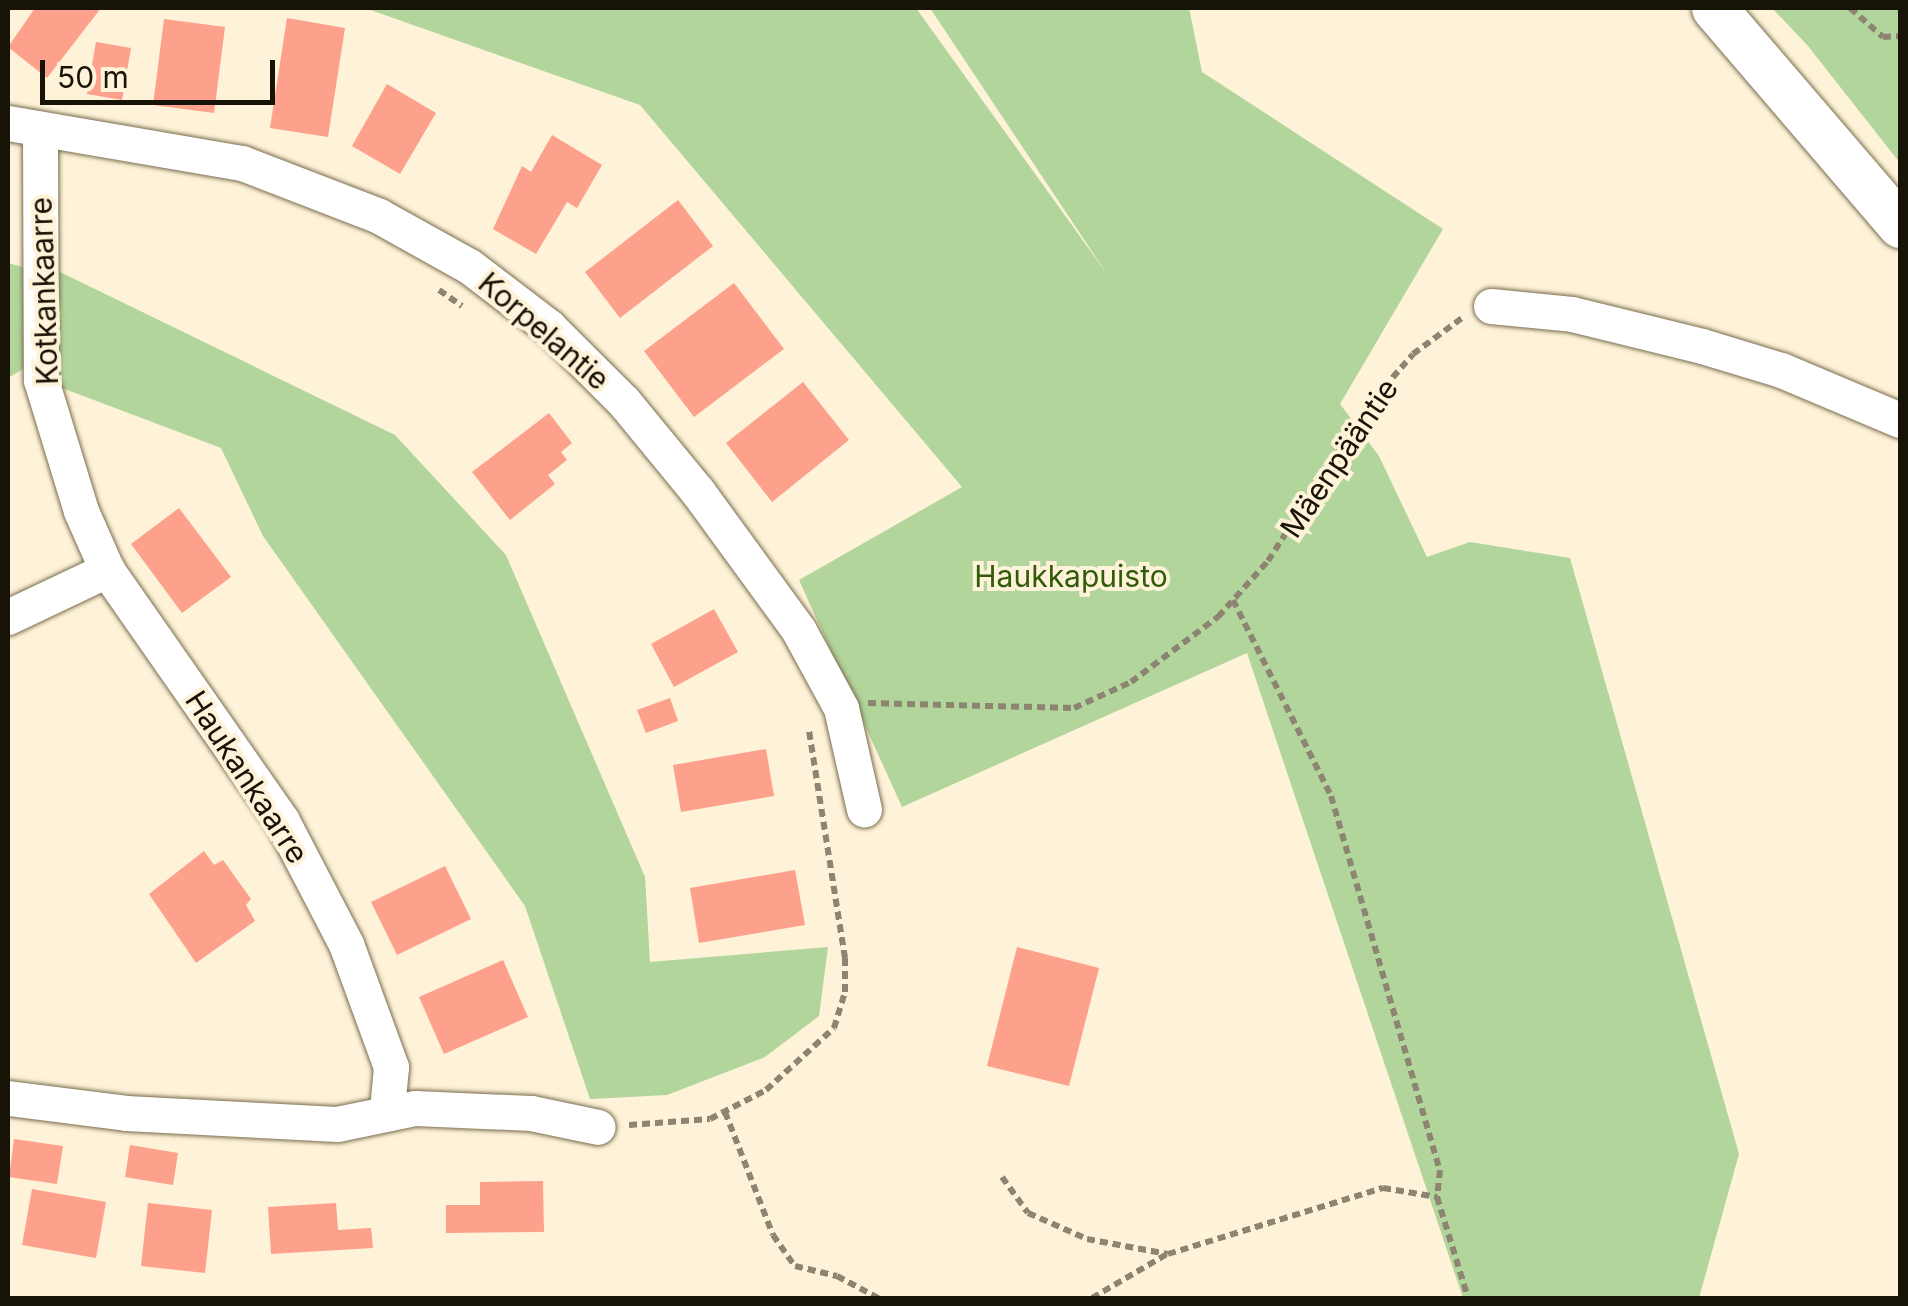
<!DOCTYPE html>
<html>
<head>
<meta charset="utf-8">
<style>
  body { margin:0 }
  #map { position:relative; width:1908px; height:1306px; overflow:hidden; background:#fef2d8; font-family:Inter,sans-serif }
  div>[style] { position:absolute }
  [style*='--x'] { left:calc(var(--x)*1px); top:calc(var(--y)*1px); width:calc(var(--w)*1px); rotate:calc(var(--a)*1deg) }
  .green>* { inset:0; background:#b1d59b }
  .building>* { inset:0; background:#fda08c }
  .path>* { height:6px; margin-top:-3px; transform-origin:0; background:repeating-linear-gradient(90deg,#8d8471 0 8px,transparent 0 13px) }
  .roads { filter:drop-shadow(0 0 2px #796c4e) drop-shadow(0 0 2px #796c4e) }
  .minor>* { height:35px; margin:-17.5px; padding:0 17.5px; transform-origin:17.5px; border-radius:17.5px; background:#fff }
  .tertiary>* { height:45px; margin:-22.5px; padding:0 22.5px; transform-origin:22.5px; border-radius:22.5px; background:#fff }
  span { translate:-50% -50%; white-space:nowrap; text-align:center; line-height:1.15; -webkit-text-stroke:8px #fef2d8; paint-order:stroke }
  .street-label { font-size:30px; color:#181307 }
  .park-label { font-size:30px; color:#315b09 }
  .frame { position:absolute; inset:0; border:10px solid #181307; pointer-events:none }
  .scale { position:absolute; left:40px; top:60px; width:235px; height:45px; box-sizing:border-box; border:5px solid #181307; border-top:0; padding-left:12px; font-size:30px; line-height:35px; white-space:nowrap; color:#181307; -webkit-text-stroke:8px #fef2d8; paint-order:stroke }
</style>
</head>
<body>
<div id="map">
  <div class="green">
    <i style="clip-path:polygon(365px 8px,916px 8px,1107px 274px,930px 8px,1189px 8px,1202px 72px,1443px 229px,1340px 404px,1379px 456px,1427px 557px,1470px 542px,1570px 558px,1739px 1154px,1699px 1298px,1463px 1298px,1247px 653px,902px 807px,799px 580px,962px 487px,640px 105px)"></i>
    <i style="clip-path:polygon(1772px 8px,1900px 8px,1900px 163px,1808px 46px)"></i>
    <i style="clip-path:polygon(8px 263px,26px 268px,28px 366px,8px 378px)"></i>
    <i style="clip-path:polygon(60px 272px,395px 435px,506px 555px,645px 877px,650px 962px,828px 947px,819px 1016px,765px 1057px,667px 1095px,590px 1099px,525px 906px,263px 536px,221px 448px,41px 380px)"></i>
  </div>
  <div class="building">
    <i style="clip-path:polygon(35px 8px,101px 8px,47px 78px,8px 47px)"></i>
    <i style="clip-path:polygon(287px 18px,345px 28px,328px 137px,270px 128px)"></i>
    <i style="clip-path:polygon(164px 19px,225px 27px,214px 113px,153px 105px)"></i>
    <i style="clip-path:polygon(96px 42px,131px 48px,122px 100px,87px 94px)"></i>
    <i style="clip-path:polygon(387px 84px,436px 113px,400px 174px,352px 146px)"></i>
    <i style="clip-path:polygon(552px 135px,602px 165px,577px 208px,567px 202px,536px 254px,493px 229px,522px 166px,531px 172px)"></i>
    <i style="clip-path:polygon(678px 200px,713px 246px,620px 318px,585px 272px)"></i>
    <i style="clip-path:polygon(734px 283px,784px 349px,694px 417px,644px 351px)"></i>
    <i style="clip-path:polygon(803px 382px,849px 440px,772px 502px,726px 443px)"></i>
    <i style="clip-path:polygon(549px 413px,572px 443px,561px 452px,567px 460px,548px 475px,555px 484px,510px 520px,472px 472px)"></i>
    <i style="clip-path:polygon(179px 508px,231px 577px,182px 613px,131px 544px)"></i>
    <i style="clip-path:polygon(714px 609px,738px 652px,674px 687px,651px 644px)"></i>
    <i style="clip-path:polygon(670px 698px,678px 721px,646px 733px,637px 710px)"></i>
    <i style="clip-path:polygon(766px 749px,774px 796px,681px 812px,673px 765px)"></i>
    <i style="clip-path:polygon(204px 851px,214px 865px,223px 860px,251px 899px,246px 905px,255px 921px,196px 963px,149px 894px)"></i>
    <i style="clip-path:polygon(445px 866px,471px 919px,397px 955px,371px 902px)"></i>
    <i style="clip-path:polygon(795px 870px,805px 925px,699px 943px,690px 888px)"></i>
    <i style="clip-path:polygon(1017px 947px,1099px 968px,1069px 1086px,987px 1066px)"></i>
    <i style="clip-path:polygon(503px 960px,528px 1017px,444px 1054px,419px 997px)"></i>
    <i style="clip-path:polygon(14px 1139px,63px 1146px,57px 1184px,9px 1177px)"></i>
    <i style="clip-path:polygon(130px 1145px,178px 1153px,173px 1185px,125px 1177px)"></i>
    <i style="clip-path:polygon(543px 1181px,544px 1232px,446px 1233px,446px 1205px,480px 1205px,480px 1182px)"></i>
    <i style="clip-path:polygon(32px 1189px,106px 1202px,96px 1258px,22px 1245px)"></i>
    <i style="clip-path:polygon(148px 1203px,212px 1210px,205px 1273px,141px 1266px)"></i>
    <i style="clip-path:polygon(336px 1203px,338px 1230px,371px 1228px,373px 1248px,271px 1254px,268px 1207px)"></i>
  </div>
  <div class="path">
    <i style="--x:1850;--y:8;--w:44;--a:41.3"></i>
    <i style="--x:1883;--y:37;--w:17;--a:-3"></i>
    <i style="--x:439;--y:290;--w:28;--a:35"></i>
    <i style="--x:1233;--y:600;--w:219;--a:63.4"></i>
    <i style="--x:1331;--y:796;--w:390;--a:73.8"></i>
    <i style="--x:1440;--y:1170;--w:27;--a:96"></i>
    <i style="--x:868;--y:703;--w:206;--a:1.4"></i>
    <i style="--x:1074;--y:708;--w:63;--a:-24.5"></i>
    <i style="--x:1131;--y:682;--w:109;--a:-36.8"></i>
    <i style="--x:1218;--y:617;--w:75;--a:-48.2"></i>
    <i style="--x:1268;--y:561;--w:183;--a:-57.3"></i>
    <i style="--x:1367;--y:407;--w:70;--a:-49"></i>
    <i style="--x:1413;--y:354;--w:61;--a:-36.3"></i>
    <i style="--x:725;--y:1112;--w:132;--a:68.7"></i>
    <i style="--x:773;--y:1235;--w:38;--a:55"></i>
    <i style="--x:795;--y:1266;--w:43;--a:13.4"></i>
    <i style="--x:837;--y:1276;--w:47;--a:28.2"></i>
    <i style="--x:629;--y:1125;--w:81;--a:-4.2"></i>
    <i style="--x:710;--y:1119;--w:63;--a:-27.4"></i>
    <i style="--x:766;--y:1090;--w:92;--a:-42.4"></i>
    <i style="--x:834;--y:1028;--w:38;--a:-73"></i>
    <i style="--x:845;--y:992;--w:34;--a:-90"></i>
    <i style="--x:845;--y:958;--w:230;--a:-99"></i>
    <i style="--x:1002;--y:1177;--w:44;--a:54.2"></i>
    <i style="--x:1028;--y:1213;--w:64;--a:23.8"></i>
    <i style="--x:1087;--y:1239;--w:82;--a:10.5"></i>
    <i style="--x:1168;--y:1254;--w:225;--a:-17.1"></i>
    <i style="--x:1383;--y:1188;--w:55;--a:9.5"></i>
    <i style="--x:1437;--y:1197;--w:106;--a:72.9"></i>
    <i style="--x:1092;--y:1298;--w:87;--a:-30.4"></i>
  </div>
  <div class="roads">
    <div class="minor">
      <i style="--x:8;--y:123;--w:237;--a:9.7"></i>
      <i style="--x:242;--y:163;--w:147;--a:21.1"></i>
      <i style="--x:379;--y:216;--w:103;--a:29.1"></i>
      <i style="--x:469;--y:266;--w:101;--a:37.3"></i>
      <i style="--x:549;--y:327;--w:106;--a:45"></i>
      <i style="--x:624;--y:402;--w:117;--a:50.6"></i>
      <i style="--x:698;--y:492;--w:170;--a:53.9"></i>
      <i style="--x:798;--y:629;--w:90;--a:61.4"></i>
      <i style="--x:841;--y:708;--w:104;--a:77.2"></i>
      <i style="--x:40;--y:132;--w:248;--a:89.8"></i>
      <i style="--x:41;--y:380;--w:137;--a:73"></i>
      <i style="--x:81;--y:511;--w:64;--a:66.2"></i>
      <i style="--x:107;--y:570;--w:306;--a:55.1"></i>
      <i style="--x:282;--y:821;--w:139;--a:62.5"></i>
      <i style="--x:346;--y:944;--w:131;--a:69.9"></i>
      <i style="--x:391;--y:1067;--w:42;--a:95.4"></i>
      <i style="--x:1491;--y:306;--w:81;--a:5.6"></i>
      <i style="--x:1572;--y:314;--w:134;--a:13.8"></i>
      <i style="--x:1702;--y:346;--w:83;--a:16.9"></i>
      <i style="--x:1781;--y:370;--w:129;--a:22.8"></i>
      <i style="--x:8;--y:617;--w:110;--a:-25.4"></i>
      <i style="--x:8;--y:1098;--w:119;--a:7.2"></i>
      <i style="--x:126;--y:1113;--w:211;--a:3"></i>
      <i style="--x:337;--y:1124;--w:80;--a:-11.6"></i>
      <i style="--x:415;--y:1108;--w:116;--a:2.5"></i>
      <i style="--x:531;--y:1113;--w:68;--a:11.8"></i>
    </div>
    <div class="tertiary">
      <i style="--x:1714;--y:8;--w:286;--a:49.4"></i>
    </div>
  </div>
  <div class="street-label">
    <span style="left:44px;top:291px;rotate:-92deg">Kotkankaarre</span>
    <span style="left:544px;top:331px;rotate:41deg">Korpelantie</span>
    <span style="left:1339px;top:458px;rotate:-56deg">Mäenpääntie</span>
    <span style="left:247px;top:777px;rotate:57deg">Haukankaarre</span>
  </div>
  <div class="park-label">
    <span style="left:1071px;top:576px">Haukkapuisto</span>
  </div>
  <div class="frame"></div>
  <div class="scale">50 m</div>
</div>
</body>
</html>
